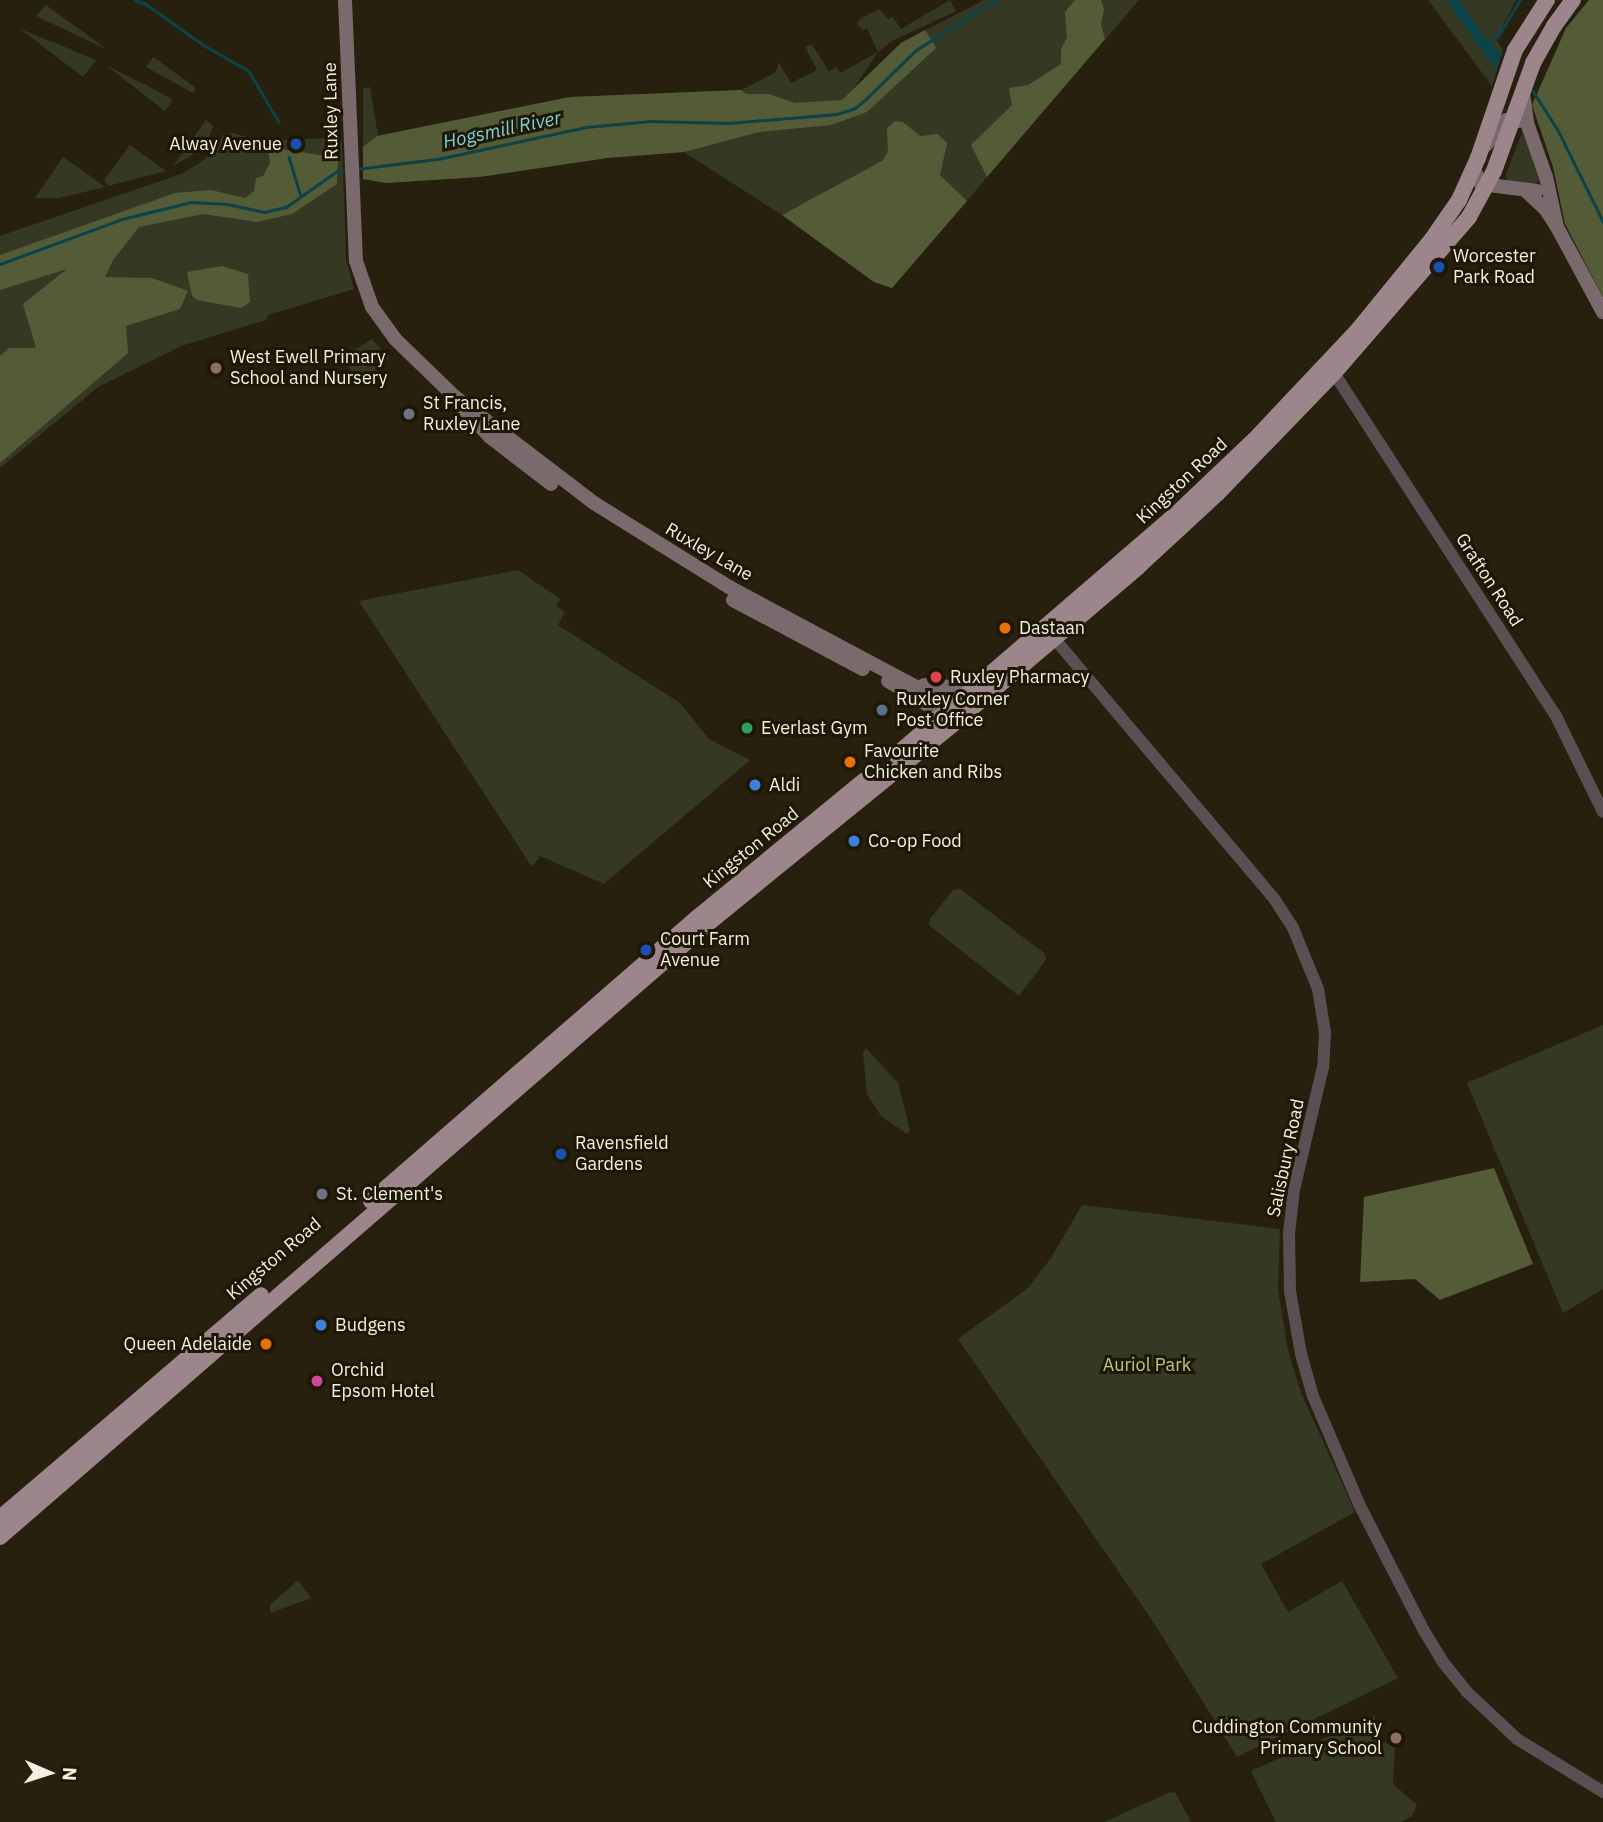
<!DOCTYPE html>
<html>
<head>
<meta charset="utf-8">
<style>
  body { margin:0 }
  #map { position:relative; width:1603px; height:1822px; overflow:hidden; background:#28200e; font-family:"IBM Plex Sans",sans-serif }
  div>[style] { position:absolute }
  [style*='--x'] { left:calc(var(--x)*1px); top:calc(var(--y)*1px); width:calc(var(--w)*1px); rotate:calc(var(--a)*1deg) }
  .green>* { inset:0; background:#353924 }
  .forest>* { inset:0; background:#545b37 }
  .water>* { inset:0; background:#0b4349 }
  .stream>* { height:2.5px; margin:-1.25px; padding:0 1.25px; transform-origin:1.25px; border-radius:1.25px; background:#0b4349 }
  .tertiary>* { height:12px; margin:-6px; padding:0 6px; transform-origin:6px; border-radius:6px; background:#5a4f52 }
  .secondary>* { height:14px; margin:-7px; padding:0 7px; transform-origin:7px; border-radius:7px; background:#7a696d }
  .trunk>* { height:16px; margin:-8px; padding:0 8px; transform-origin:8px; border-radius:8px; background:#9d858c }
  .dots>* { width:19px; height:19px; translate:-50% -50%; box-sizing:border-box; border:4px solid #1f1705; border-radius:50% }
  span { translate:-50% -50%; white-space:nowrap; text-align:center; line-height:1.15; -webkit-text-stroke:6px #1f1705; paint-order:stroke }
  .street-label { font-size:18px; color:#f4efe3 }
  .poi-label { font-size:18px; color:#f4efe3 }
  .right { translate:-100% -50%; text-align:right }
  .left { translate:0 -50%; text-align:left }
  .park-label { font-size:18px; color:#bac788 }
  .water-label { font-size:19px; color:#7ad2db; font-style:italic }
  .north { position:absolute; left:14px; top:1738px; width:70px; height:70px; -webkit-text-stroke:5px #1f1705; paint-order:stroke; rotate:93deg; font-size:19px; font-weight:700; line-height:28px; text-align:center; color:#f4efe3 }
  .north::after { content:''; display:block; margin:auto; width:24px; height:32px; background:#f4efe3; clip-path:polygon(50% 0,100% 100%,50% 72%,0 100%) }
</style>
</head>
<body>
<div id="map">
  <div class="green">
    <i style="clip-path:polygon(950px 0,956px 11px,890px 42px,878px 52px,854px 88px,901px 43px,984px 0,1139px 0,892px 288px,874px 282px,782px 215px,684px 152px,607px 158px,479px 177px,386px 183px,363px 179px,363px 88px,370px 87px,378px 136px,570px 97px,741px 90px,776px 72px,779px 63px,791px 83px,817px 70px,805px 47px,812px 44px,829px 72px,836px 67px,840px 73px,878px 52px,867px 28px,863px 30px,857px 24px,861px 18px,879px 9px,888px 19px,893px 17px,901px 29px)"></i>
    <i style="clip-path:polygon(1428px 0,1516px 0,1496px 39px,1503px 50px,1492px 86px)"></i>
    <i style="clip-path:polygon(46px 5px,104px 47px,104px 48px,36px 16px)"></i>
    <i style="clip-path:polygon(20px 29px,60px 45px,96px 60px,83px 77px)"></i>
    <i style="clip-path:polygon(153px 57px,196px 88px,193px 93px,146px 67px)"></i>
    <i style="clip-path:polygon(107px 66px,150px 87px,173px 100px,165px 111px)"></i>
    <i style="clip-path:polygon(206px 120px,213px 126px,209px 138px,192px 155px,173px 166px)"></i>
    <i style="clip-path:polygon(233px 133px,259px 141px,331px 138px,342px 142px,346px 260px,354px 289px,268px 315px,266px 320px,181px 346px,98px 387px,0 468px,0 236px,181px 174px,204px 160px,224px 134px)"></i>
    <i style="clip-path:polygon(1522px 133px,1540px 176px,1539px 182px,1533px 186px,1507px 181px,1506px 174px)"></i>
    <i style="clip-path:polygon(130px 145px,166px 171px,108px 186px,104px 180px)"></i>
    <i style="clip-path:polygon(63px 157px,89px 175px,105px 187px,59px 198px,35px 198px)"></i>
    <i style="clip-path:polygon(372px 339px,389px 358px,372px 377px,355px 376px,349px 367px,349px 353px)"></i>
    <i style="clip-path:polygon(518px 570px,560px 599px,556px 606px,565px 612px,558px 625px,680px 703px,709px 739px,750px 760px,604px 884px,540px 856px,532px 867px,359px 601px)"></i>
    <i style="clip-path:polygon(960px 889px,1044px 953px,1046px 959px,1042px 965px,1019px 996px,929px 925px,930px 919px,953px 890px)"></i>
    <i style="clip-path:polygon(1603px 1025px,1603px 1289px,1563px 1313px,1467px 1083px)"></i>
    <i style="clip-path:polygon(866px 1048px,898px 1083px,910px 1130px,907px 1134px,881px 1116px,867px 1094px,863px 1053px)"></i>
    <i style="clip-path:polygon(1082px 1205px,1280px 1229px,1278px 1290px,1288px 1350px,1301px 1393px,1355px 1512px,1261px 1564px,1288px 1612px,1342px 1581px,1398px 1678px,1237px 1757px,1154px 1623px,958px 1339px,1028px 1288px,1051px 1258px)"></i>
    <i style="clip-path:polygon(298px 1580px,311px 1598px,270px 1613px,270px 1605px)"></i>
    <i style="clip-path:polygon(1375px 1716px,1374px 1738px,1395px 1747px,1393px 1784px,1417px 1805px,1412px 1816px,1401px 1822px,1276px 1822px,1251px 1771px)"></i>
    <i style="clip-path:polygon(1175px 1792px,1191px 1822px,1104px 1822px,1168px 1793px)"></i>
  </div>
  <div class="forest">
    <i style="clip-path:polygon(1075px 0,1101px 0,1104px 9px,1101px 24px,1105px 39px,987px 177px,971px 145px,1012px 105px,1009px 88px,1028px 85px,1061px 64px,1061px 49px,1067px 37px,1065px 12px)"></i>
    <i style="clip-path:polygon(1589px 0,1603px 0,1603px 297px,1565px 224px,1553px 167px,1532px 105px,1566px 28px)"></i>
    <i style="clip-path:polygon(925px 30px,936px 48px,867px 112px,831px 125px,759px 132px,684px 152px,607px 158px,479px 177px,386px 183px,363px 179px,363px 147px,377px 136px,570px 97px,741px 90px,746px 94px,769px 94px,795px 103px,842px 100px,901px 43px)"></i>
    <i style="clip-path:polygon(895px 121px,903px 122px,920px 136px,938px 134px,947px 143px,940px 175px,967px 201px,892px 288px,874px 282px,782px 215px,882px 161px,888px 152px,887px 128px)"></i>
    <i style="clip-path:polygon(268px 147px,338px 158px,337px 184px,292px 214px,257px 222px,203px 214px,139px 227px,113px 260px,105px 277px,152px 278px,188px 291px,180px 309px,126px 326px,128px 353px,0 463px,0 356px,9px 348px,36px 348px,23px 304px,67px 269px,0 290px,0 255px,175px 193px,211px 190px,245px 198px,254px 191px,256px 178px,263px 176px,270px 163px)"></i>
    <i style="clip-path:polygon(222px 266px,248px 274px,250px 302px,241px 308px,197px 300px,192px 296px,187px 272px)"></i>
    <i style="clip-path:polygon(1494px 1168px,1533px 1264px,1440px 1300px,1415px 1279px,1360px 1282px,1364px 1197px)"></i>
  </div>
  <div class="water">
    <i style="clip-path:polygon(1446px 0,1459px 0,1488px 42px,1502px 53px,1496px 70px)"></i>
  </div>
  <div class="stream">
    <i style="--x:135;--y:0;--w:12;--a:20"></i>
    <i style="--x:146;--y:4;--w:69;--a:35.5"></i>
    <i style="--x:202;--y:44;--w:54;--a:29.9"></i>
    <i style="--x:249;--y:71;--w:59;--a:59.5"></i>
    <i style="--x:1487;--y:44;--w:14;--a:-36"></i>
    <i style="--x:1498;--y:36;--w:42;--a:-58.6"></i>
    <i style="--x:1533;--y:91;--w:46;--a:57.3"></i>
    <i style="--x:1558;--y:130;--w:102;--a:63.7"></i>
    <i style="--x:289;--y:157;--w:39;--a:73"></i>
    <i style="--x:356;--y:169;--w:83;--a:-7"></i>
    <i style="--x:438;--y:159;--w:151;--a:-12.2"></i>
    <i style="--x:586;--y:127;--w:65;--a:-5.3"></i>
    <i style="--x:651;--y:121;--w:78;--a:1.5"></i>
    <i style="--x:729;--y:123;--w:108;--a:-4.8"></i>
    <i style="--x:837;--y:114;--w:19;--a:-18"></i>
    <i style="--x:855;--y:108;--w:14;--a:-39"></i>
    <i style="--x:866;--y:99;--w:70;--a:-44.4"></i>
    <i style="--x:916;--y:50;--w:94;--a:-32"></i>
    <i style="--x:0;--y:264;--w:130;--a:-20.2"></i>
    <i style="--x:122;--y:219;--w:71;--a:-13.8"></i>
    <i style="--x:191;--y:202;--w:36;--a:3"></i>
    <i style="--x:227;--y:204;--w:38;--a:12"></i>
    <i style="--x:264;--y:212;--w:23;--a:-13"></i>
    <i style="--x:286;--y:207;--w:62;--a:-35.2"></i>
    <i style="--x:337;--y:171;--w:9;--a:-6"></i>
  </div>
  <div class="tertiary">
    <i style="--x:1334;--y:373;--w:406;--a:57.1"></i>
    <i style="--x:1555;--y:714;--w:109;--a:63.9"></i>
    <i style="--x:1053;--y:637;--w:344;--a:49.8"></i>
    <i style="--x:1275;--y:900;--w:33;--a:57"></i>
    <i style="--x:1293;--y:928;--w:66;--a:67.7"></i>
    <i style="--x:1318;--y:989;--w:44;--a:80.8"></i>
    <i style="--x:1325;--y:1032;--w:35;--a:93"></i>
    <i style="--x:1323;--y:1067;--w:126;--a:103.3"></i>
    <i style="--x:1294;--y:1190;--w:43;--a:96.6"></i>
    <i style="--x:1289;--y:1233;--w:58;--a:89"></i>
    <i style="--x:1290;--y:1291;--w:64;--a:80.1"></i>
    <i style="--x:1301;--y:1354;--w:44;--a:74.1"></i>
    <i style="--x:1313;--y:1396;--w:117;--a:66.9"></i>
    <i style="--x:1359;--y:1504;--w:140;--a:62.9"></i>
    <i style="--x:1423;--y:1629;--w:37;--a:59"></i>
    <i style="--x:1442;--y:1661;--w:40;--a:51"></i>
    <i style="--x:1467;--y:1692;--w:69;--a:43.2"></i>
    <i style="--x:1517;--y:1739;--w:101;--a:31.6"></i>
  </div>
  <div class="secondary">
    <i style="--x:345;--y:0;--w:261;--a:87.6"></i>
    <i style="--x:356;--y:261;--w:49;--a:70.8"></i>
    <i style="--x:372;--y:307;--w:39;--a:54"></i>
    <i style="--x:395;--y:339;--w:82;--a:44"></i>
    <i style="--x:454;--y:396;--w:176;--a:37.4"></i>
    <i style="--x:594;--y:503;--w:159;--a:31.9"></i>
    <i style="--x:729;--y:587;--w:236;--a:28.1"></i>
    <i style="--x:937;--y:698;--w:25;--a:45"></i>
    <i style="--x:1523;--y:93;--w:30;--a:82"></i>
    <i style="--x:1527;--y:123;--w:57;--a:70.6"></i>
    <i style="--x:1546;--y:177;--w:51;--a:77.6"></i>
    <i style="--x:1486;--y:145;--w:32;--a:-51"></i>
    <i style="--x:1506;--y:120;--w:12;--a:5"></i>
    <i style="--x:1473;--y:168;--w:18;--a:63"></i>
    <i style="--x:1481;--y:184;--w:56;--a:7.1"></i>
    <i style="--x:1527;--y:192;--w:26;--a:43"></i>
    <i style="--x:1546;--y:210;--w:20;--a:57"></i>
    <i style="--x:1557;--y:227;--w:97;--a:61.6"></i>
    <i style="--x:463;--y:408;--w:40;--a:47"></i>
    <i style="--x:490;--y:437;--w:77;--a:37.6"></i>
    <i style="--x:733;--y:600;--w:147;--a:28"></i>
    <i style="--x:888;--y:681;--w:43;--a:30.7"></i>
    <i style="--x:925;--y:703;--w:31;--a:38"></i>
    <i style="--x:924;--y:685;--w:29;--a:4"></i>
    <i style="--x:953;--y:687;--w:31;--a:-13"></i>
  </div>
  <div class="trunk">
    <i style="--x:896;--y:755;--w:364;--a:-40.7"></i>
    <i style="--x:1172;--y:518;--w:119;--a:-43.6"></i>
    <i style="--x:1258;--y:436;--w:144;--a:-46.7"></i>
    <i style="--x:1357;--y:331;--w:119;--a:-50.8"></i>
    <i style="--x:1432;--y:239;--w:47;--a:-55.3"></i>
    <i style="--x:1459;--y:200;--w:46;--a:-65.7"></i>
    <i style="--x:1478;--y:158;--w:114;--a:-71.1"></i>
    <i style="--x:1515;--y:50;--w:59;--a:-57.4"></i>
    <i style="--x:371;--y:1201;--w:433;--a:-41"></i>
    <i style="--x:698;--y:917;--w:216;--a:-39.4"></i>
    <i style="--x:0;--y:1518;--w:343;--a:-40.5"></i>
    <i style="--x:0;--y:1537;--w:941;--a:-40.91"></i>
    <i style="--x:711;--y:921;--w:311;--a:-39.1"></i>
    <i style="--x:952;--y:725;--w:244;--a:-40.3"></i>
    <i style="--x:1138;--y:567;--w:109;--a:-42.8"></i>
    <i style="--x:1218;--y:493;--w:167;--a:-46"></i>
    <i style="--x:1334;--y:373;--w:206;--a:-49.1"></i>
    <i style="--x:1469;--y:217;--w:52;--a:-61.5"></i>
    <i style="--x:1494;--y:171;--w:115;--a:-70.1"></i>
    <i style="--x:1533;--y:63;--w:43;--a:-60.4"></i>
    <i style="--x:1554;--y:26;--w:32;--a:-54"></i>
  </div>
  <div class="dots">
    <i style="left:296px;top:144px;background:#1a4fb4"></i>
    <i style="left:1439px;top:267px;background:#1a4fb4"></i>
    <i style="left:216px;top:368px;background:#8d6e63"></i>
    <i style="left:409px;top:414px;background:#6b7280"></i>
    <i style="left:1005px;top:628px;background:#e8710a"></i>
    <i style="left:936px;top:677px;background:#e0444e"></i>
    <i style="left:882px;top:710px;background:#5c6f8a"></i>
    <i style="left:747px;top:728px;background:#2e9e5b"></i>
    <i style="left:850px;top:762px;background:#e8710a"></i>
    <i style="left:755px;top:785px;background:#3f7fe0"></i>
    <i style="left:854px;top:841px;background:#3f7fe0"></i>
    <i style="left:646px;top:950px;background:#1a4fb4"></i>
    <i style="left:561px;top:1154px;background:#1a4fb4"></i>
    <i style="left:322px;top:1194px;background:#6b7280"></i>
    <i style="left:321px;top:1325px;background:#3f7fe0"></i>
    <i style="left:266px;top:1344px;background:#e8710a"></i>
    <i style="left:317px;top:1381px;background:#d1479c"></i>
    <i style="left:1396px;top:1738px;background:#8d6e63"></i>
  </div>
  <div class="street-label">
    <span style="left:331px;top:111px;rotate:-91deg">Ruxley Lane</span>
    <span style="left:1182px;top:481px;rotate:-43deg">Kingston Road</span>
    <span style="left:709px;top:552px;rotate:30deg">Ruxley Lane</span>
    <span style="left:1489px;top:580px;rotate:57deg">Grafton Road</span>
    <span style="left:751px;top:848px;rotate:-39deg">Kingston Road</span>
    <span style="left:1286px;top:1158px;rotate:-78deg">Salisbury Road</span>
    <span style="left:274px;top:1259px;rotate:-40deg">Kingston Road</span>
  </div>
  <div class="poi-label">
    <span class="right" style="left:282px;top:144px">Alway Avenue</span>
    <span class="left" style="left:1453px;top:267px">Worcester<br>Park Road</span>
    <span class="left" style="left:230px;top:368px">West Ewell Primary<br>School and Nursery</span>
    <span class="left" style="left:423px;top:414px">St Francis,<br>Ruxley Lane</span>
    <span class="left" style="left:1019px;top:628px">Dastaan</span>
    <span class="left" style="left:950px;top:677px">Ruxley Pharmacy</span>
    <span class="left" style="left:896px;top:710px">Ruxley Corner<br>Post Office</span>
    <span class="left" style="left:761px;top:728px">Everlast Gym</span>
    <span class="left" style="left:864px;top:762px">Favourite<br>Chicken and Ribs</span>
    <span class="left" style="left:769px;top:785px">Aldi</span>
    <span class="left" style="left:868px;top:841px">Co-op Food</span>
    <span class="left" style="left:660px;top:950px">Court Farm<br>Avenue</span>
    <span class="left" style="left:575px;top:1154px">Ravensfield<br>Gardens</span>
    <span class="left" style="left:336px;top:1194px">St. Clement's</span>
    <span class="left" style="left:335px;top:1325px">Budgens</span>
    <span class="right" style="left:252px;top:1344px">Queen Adelaide</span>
    <span class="left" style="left:331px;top:1381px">Orchid<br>Epsom Hotel</span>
    <span class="right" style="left:1382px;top:1738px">Cuddington Community<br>Primary School</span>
  </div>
  <div class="park-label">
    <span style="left:1147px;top:1365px">Auriol Park</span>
  </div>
  <div class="water-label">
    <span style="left:502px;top:130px;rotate:-12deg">Hogsmill River</span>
  </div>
  <div class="north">N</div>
</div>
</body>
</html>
